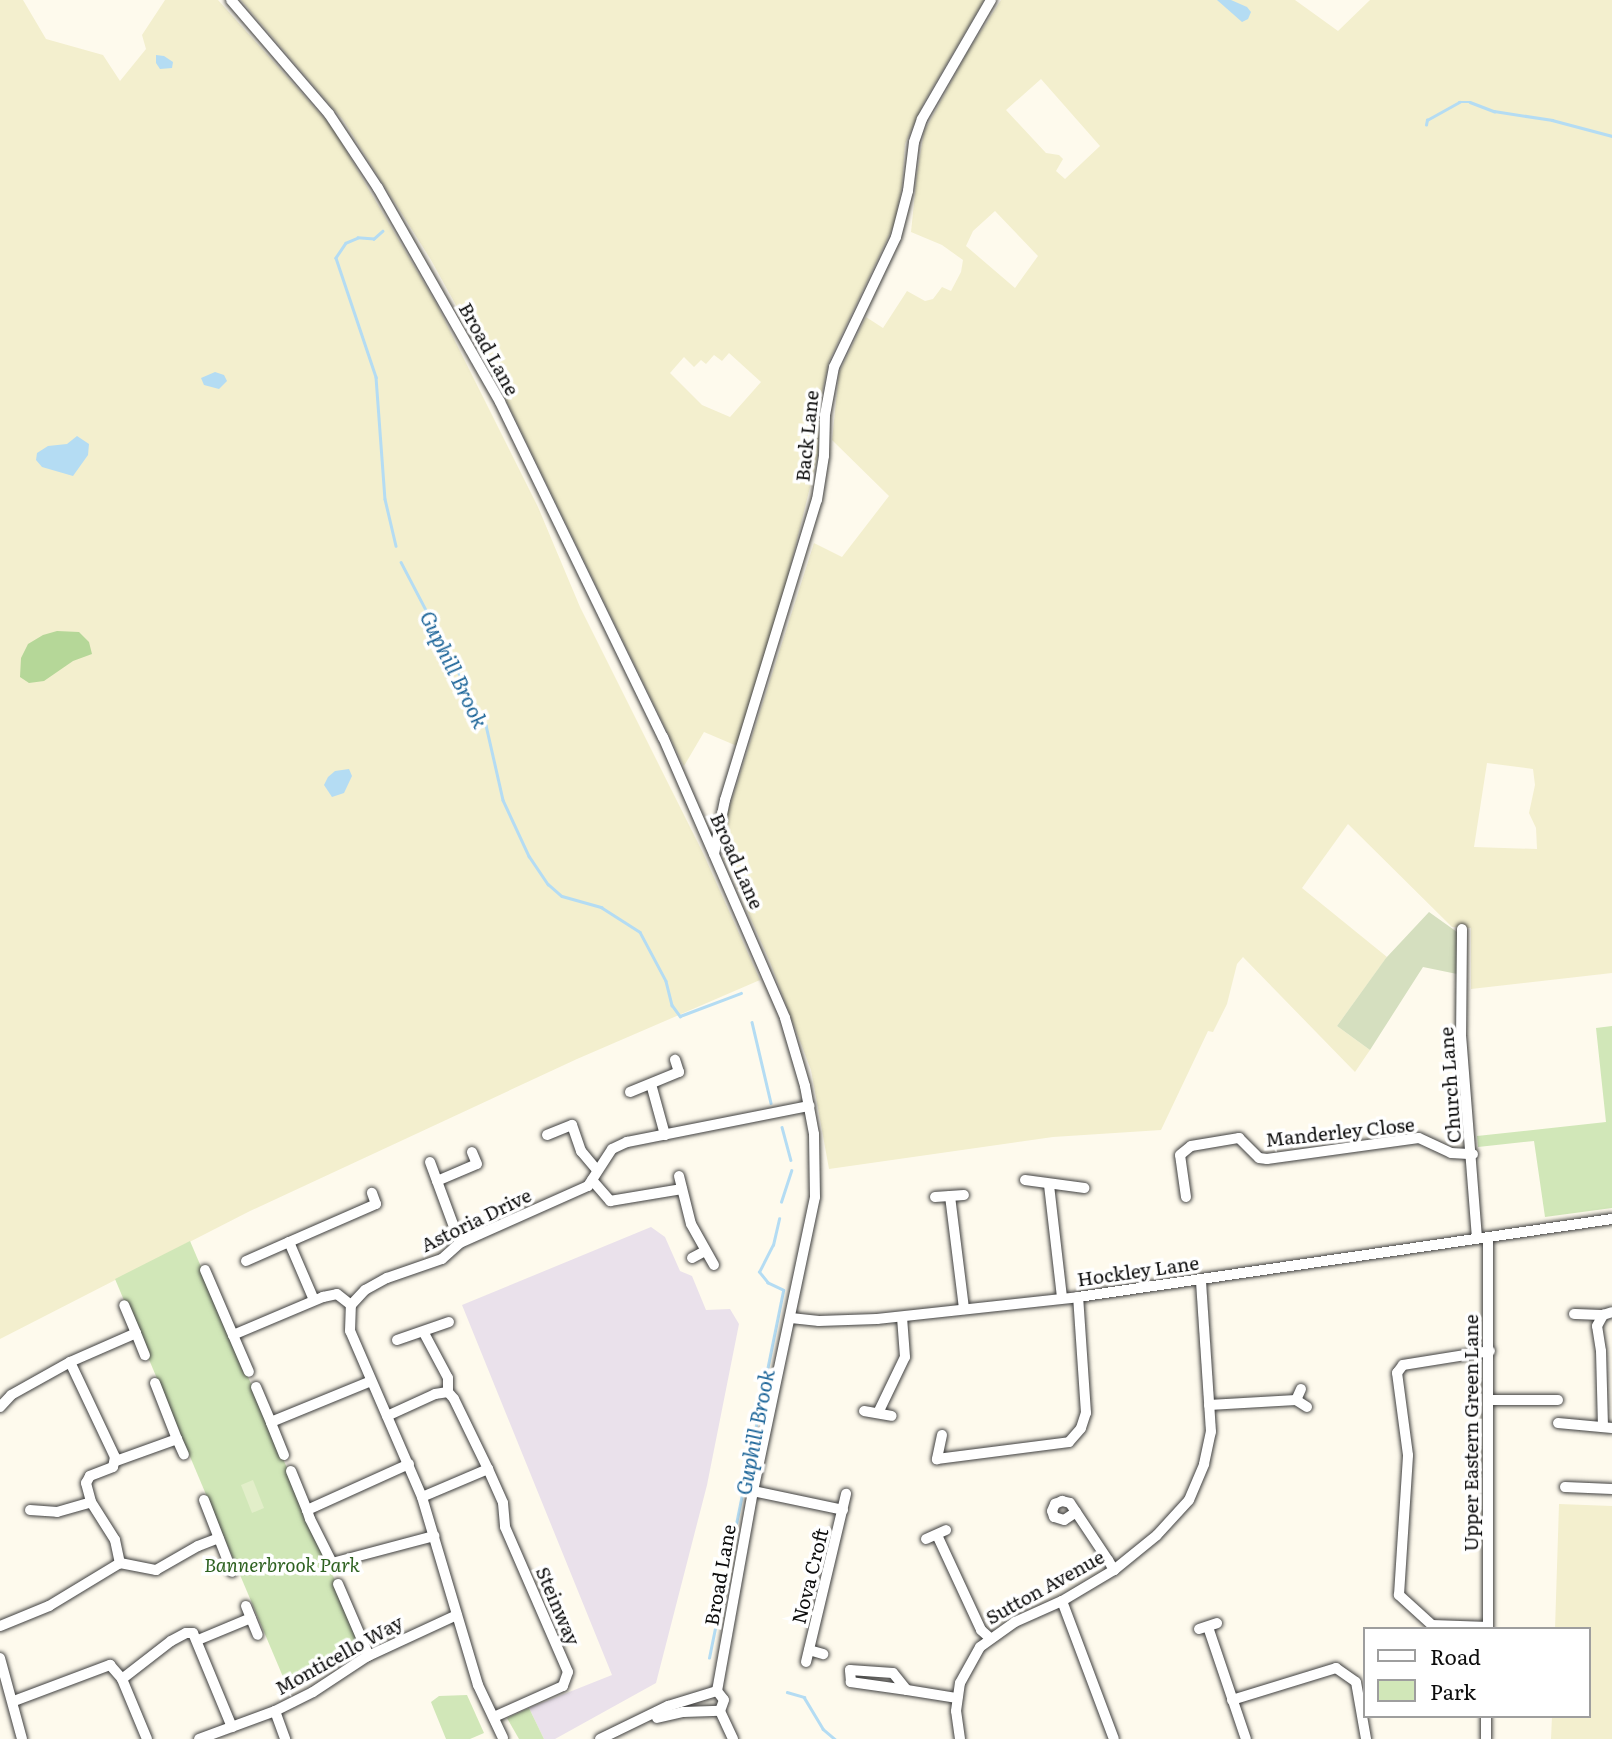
<!DOCTYPE html>
<html>
<head>
<meta charset="utf-8">
<style>
  body { margin:0 }
  #map { position:relative; width:1612px; height:1739px; overflow:hidden; background:#fefaed; font-family:Literata,serif }
  div>[style] { position:absolute }
  [style*='--x'] { left:calc(var(--x)*1px); top:calc(var(--y)*1px); width:calc(var(--w)*1px); rotate:calc(var(--a)*1deg) }
  .industrial>* { inset:0; background:#eae1eb }
  .farmland>* { inset:0; background:#f3efce }
  .green>* { inset:0; background:#d1e7b8 }
  .forest>* { inset:0; background:#b5d798 }
  .cemetery>* { inset:0; background:#d5dfbf }
  .pitch>* { inset:0; background:#e2eec9 }
  .water>* { inset:0; background:#b4dcf3 }
  .stream>* { height:2.5px; margin:-1.25px; padding:0 1.25px; transform-origin:1.25px; border-radius:1.25px; background:#b4dcf3 }
  .roads { filter:drop-shadow(0 0 2px #3f3f3f) drop-shadow(0 0 2px #3f3f3f) }
  .minor>* { height:10px; margin:-5px; padding:0 5px; transform-origin:5px; border-radius:5px; background:#fff }
  span { translate:-50% -50%; white-space:nowrap; text-align:center; line-height:1.15; -webkit-text-stroke:7px #fff; paint-order:stroke }
  .street-label { font-size:19px; color:#0c0c0c }
  .park-label { font-size:19px; color:#2e6120; font-style:italic }
  .water-label { font-size:21px; color:#1b6498; font-style:italic }
  .legend { position:absolute; left:1363px; top:1627px; width:228px; height:91px; box-sizing:border-box; background:#fff; border:2px solid #9e9e9e; margin:0; padding:9px 12px; list-style:none; font-size:21px; color:#0c0c0c }
  .legend li { display:flex; align-items:center; gap:14px; height:35px }
  .legend b { width:35px; border:2px solid #9e9e9e }
</style>
</head>
<body>
<div id="map">
  <div class="industrial">
    <i style="clip-path:polygon(651px 1227px,665px 1237px,680px 1271px,692px 1276px,706px 1310px,730px 1309px,739px 1324px,707px 1485px,656px 1683px,555px 1739px,544px 1739px,529px 1708px,612px 1675px,462px 1305px)"></i>
  </div>
  <div class="farmland">
    <i style="clip-path:polygon(0 0,23px 0,46px 39px,103px 55px,120px 81px,146px 49px,142px 35px,165px 0,218px 0,332px 127px,437px 305px,538px 507px,580px 607px,703px 853px,760px 980px,577px 1059px,250px 1211px,0 1339px)"></i>
    <i style="clip-path:polygon(evenodd,241px 0,984px 0,924px 102px,905px 144px,902px 186px,894px 225px,829px 361px,819px 406px,820px 447px,780px 608px,737px 746px,704px 732px,684px 766px,488px 363px,431px 260px,343px 120px,241px 0,729px 353px,761px 382px,730px 417px,702px 405px,670px 373px,684px 357px,694px 367px,701px 360px,706px 364px,714px 355px,722px 361px,729px 353px)"></i>
    <i style="clip-path:polygon(evenodd,1001px 0,1295px 0,1338px 31px,1370px 0,1612px 0,1612px 973px,1471px 989px,1471px 928px,1452px 927px,1348px 824px,1302px 888px,1387px 957px,1337px 1026px,1370px 1050px,1355px 1072px,1243px 957px,1237px 964px,1227px 1004px,1213px 1032px,1208px 1031px,1161px 1130px,1053px 1137px,829px 1169px,811px 1070px,770px 962px,723px 856px,727px 815px,814px 543px,842px 557px,889px 496px,832px 440px,839px 373px,866px 317px,883px 328px,907px 291px,925px 301px,933px 299px,942px 287px,951px 291px,961px 272px,963px 260px,942px 245px,911px 232px,917px 174px,924px 132px,967px 53px,1001px 0,1041px 79px,1100px 146px,1065px 179px,1056px 171px,1063px 159px,1059px 155px,1046px 153px,1006px 110px,1041px 79px,1001px 0,995px 211px,1038px 256px,1015px 288px,966px 246px,973px 231px,995px 211px,1001px 0,1487px 763px,1533px 769px,1535px 785px,1529px 813px,1536px 828px,1537px 849px,1474px 847px,1487px 763px)"></i>
    <i style="clip-path:polygon(1559px 1504px,1612px 1506px,1612px 1739px,1551px 1739px,1552px 1716px,1589px 1716px,1589px 1629px,1555px 1629px)"></i>
  </div>
  <div class="green">
    <i style="clip-path:polygon(1612px 1026px,1612px 1208px,1545px 1217px,1534px 1141px,1478px 1147px,1477px 1136px,1606px 1122px,1596px 1028px)"></i>
    <i style="clip-path:polygon(190px 1241px,363px 1646px,289px 1691px,115px 1279px)"></i>
    <i style="clip-path:polygon(467px 1695px,484px 1733px,470px 1739px,446px 1739px,431px 1702px,439px 1696px)"></i>
    <i style="clip-path:polygon(529px 1708px,544px 1739px,519px 1739px,507px 1718px)"></i>
  </div>
  <div class="forest">
    <i style="clip-path:polygon(57px 631px,79px 632px,89px 642px,92px 654px,73px 661px,44px 681px,29px 683px,20px 677px,21px 658px,28px 644px,43px 635px)"></i>
  </div>
  <div class="cemetery">
    <i style="clip-path:polygon(1429px 912px,1457px 932px,1457px 974px,1423px 967px,1370px 1050px,1337px 1026px,1386px 958px)"></i>
  </div>
  <div class="pitch">
    <i style="clip-path:polygon(253px 1480px,264px 1508px,252px 1513px,241px 1485px)"></i>
  </div>
  <div class="water">
    <i style="clip-path:polygon(1217px 0,1231px 0,1247px 7px,1251px 12px,1248px 19px,1242px 22px)"></i>
    <i style="clip-path:polygon(156px 55px,164px 56px,173px 62px,172px 68px,160px 69px,156px 63px)"></i>
    <i style="clip-path:polygon(215px 372px,224px 375px,227px 381px,219px 389px,204px 385px,201px 378px)"></i>
    <i style="clip-path:polygon(77px 436px,89px 444px,88px 455px,73px 476px,42px 467px,36px 460px,37px 453px,48px 446px,67px 444px)"></i>
    <i style="clip-path:polygon(349px 769px,352px 776px,344px 793px,332px 797px,324px 785px,328px 777px,335px 771px)"></i>
  </div>
  <div class="stream">
    <i style="--x:1426;--y:125;--w:5;--a:-79"></i>
    <i style="--x:1427;--y:120;--w:37;--a:-29"></i>
    <i style="--x:1459;--y:102;--w:11;--a:0"></i>
    <i style="--x:1470;--y:102;--w:26;--a:21"></i>
    <i style="--x:1494;--y:111;--w:59;--a:8.8"></i>
    <i style="--x:1552;--y:120;--w:62;--a:14.9"></i>
    <i style="--x:383;--y:231;--w:12;--a:138"></i>
    <i style="--x:374;--y:239;--w:16;--a:-176"></i>
    <i style="--x:358;--y:238;--w:13;--a:157"></i>
    <i style="--x:346;--y:243;--w:18;--a:124"></i>
    <i style="--x:336;--y:258;--w:126;--a:71.4"></i>
    <i style="--x:376;--y:377;--w:122;--a:85.8"></i>
    <i style="--x:385;--y:499;--w:48;--a:76.8"></i>
    <i style="--x:401;--y:562;--w:184;--a:62.5"></i>
    <i style="--x:486;--y:725;--w:77;--a:77.2"></i>
    <i style="--x:503;--y:800;--w:62;--a:65.1"></i>
    <i style="--x:529;--y:856;--w:34;--a:56"></i>
    <i style="--x:548;--y:884;--w:18;--a:41"></i>
    <i style="--x:562;--y:896;--w:41;--a:15.8"></i>
    <i style="--x:601;--y:907;--w:46;--a:32.7"></i>
    <i style="--x:640;--y:932;--w:55;--a:62"></i>
    <i style="--x:666;--y:981;--w:25;--a:76"></i>
    <i style="--x:672;--y:1005;--w:14;--a:54"></i>
    <i style="--x:680;--y:1016;--w:65;--a:-20.7"></i>
    <i style="--x:752;--y:1022;--w:83;--a:76.8"></i>
    <i style="--x:782;--y:1127;--w:34;--a:75"></i>
    <i style="--x:781;--y:1202;--w:33;--a:-72"></i>
    <i style="--x:709;--y:1658;--w:375;--a:-78.6"></i>
    <i style="--x:783;--y:1290;--w:17;--a:-155"></i>
    <i style="--x:768;--y:1283;--w:14;--a:-129"></i>
    <i style="--x:759;--y:1272;--w:30;--a:-63"></i>
    <i style="--x:773;--y:1245;--w:27;--a:-77"></i>
    <i style="--x:787;--y:1692;--w:18;--a:16"></i>
    <i style="--x:804;--y:1697;--w:37;--a:59"></i>
    <i style="--x:823;--y:1729;--w:16;--a:40"></i>
  </div>
  <div class="roads">
    <div class="minor">
      <i style="--x:231;--y:0;--w:150;--a:49.3"></i>
      <i style="--x:329;--y:114;--w:89;--a:56.5"></i>
      <i style="--x:378;--y:188;--w:246;--a:60.3"></i>
      <i style="--x:500;--y:402;--w:373;--a:64.1"></i>
      <i style="--x:663;--y:737;--w:306;--a:66.5"></i>
      <i style="--x:785;--y:1018;--w:71;--a:73.6"></i>
      <i style="--x:805;--y:1086;--w:49;--a:79.4"></i>
      <i style="--x:814;--y:1134;--w:63;--a:89.1"></i>
      <i style="--x:815;--y:1197;--w:300;--a:101.9"></i>
      <i style="--x:753;--y:1491;--w:203;--a:100.2"></i>
      <i style="--x:714;--y:854;--w:55;--a:-78.5"></i>
      <i style="--x:725;--y:800;--w:314;--a:-73"></i>
      <i style="--x:817;--y:500;--w:45;--a:-81"></i>
      <i style="--x:824;--y:456;--w:41;--a:-88.6"></i>
      <i style="--x:825;--y:415;--w:49;--a:-79.4"></i>
      <i style="--x:834;--y:367;--w:144;--a:-64.5"></i>
      <i style="--x:896;--y:237;--w:48;--a:-75.4"></i>
      <i style="--x:908;--y:191;--w:49;--a:-83"></i>
      <i style="--x:914;--y:142;--w:24;--a:-71"></i>
      <i style="--x:922;--y:119;--w:138;--a:-59.9"></i>
      <i style="--x:1462;--y:929;--w:106;--a:90.5"></i>
      <i style="--x:1461;--y:1035;--w:204;--a:85.5"></i>
      <i style="--x:651;--y:1084;--w:53;--a:74.6"></i>
      <i style="--x:630;--y:1092;--w:53;--a:-22.2"></i>
      <i style="--x:679;--y:1072;--w:13;--a:-108"></i>
      <i style="--x:547;--y:1135;--w:27;--a:-22"></i>
      <i style="--x:572;--y:1125;--w:28;--a:71"></i>
      <i style="--x:581;--y:1151;--w:23;--a:50"></i>
      <i style="--x:430;--y:1162;--w:86;--a:69.7"></i>
      <i style="--x:679;--y:1176;--w:49;--a:76"></i>
      <i style="--x:691;--y:1224;--w:47;--a:60.7"></i>
      <i style="--x:592;--y:1180;--w:28;--a:49"></i>
      <i style="--x:610;--y:1201;--w:73;--a:-9.5"></i>
      <i style="--x:1025;--y:1180;--w:60;--a:7.7"></i>
      <i style="--x:437;--y:1181;--w:43;--a:-23"></i>
      <i style="--x:477;--y:1164;--w:13;--a:-113"></i>
      <i style="--x:1049;--y:1185;--w:114;--a:83.4"></i>
      <i style="--x:950;--y:1196;--w:114;--a:82.9"></i>
      <i style="--x:935;--y:1197;--w:29;--a:-4"></i>
      <i style="--x:1186;--y:1197;--w:42;--a:-98.1"></i>
      <i style="--x:1180;--y:1155;--w:14;--a:-39"></i>
      <i style="--x:1191;--y:1146;--w:49;--a:-9.5"></i>
      <i style="--x:1239;--y:1138;--w:28;--a:45"></i>
      <i style="--x:1259;--y:1158;--w:8;--a:7"></i>
      <i style="--x:1267;--y:1159;--w:153;--a:-7.9"></i>
      <i style="--x:1419;--y:1138;--w:35;--a:25"></i>
      <i style="--x:1451;--y:1153;--w:22;--a:3"></i>
      <i style="--x:692;--y:1258;--w:15;--a:-28"></i>
      <i style="--x:246;--y:1261;--w:47;--a:-23.8"></i>
      <i style="--x:205;--y:1270;--w:71;--a:66.7"></i>
      <i style="--x:233;--y:1335;--w:98;--a:-22.9"></i>
      <i style="--x:323;--y:1297;--w:14;--a:-12"></i>
      <i style="--x:337;--y:1294;--w:18;--a:38"></i>
      <i style="--x:314;--y:1300;--w:63;--a:-113.3"></i>
      <i style="--x:289;--y:1242;--w:95;--a:-23.6"></i>
      <i style="--x:376;--y:1204;--w:12;--a:-110"></i>
      <i style="--x:1574;--y:1314;--w:29;--a:2"></i>
      <i style="--x:791;--y:1318;--w:28;--a:6"></i>
      <i style="--x:819;--y:1321;--w:58;--a:-2"></i>
      <i style="--x:877;--y:1319;--w:202;--a:-6.2"></i>
      <i style="--x:1078;--y:1297;--w:540;--a:-8.31"></i>
      <i style="--x:136;--y:1333;--w:24;--a:68"></i>
      <i style="--x:424;--y:1333;--w:51;--a:61.9"></i>
      <i style="--x:448;--y:1378;--w:14;--a:90"></i>
      <i style="--x:233;--y:1335;--w:40;--a:66.6"></i>
      <i style="--x:397;--y:1340;--w:55;--a:-19.1"></i>
      <i style="--x:70;--y:1362;--w:72;--a:-23.7"></i>
      <i style="--x:136;--y:1333;--w:30;--a:-113"></i>
      <i style="--x:155;--y:1383;--w:60;--a:68.6"></i>
      <i style="--x:256;--y:1387;--w:38;--a:67"></i>
      <i style="--x:1301;--y:1389;--w:12;--a:114"></i>
      <i style="--x:1296;--y:1400;--w:13;--a:32"></i>
      <i style="--x:1490;--y:1400;--w:68;--a:0"></i>
      <i style="--x:1209;--y:1405;--w:87;--a:-3.3"></i>
      <i style="--x:0;--y:1407;--w:16;--a:-47"></i>
      <i style="--x:11;--y:1395;--w:68;--a:-29.2"></i>
      <i style="--x:70;--y:1362;--w:105;--a:64.7"></i>
      <i style="--x:115;--y:1457;--w:10;--a:101"></i>
      <i style="--x:113;--y:1467;--w:25;--a:159"></i>
      <i style="--x:90;--y:1476;--w:8;--a:120"></i>
      <i style="--x:86;--y:1483;--w:20;--a:75"></i>
      <i style="--x:91;--y:1502;--w:45;--a:57.7"></i>
      <i style="--x:115;--y:1540;--w:24;--a:78"></i>
      <i style="--x:120;--y:1563;--w:83;--a:148.8"></i>
      <i style="--x:49;--y:1606;--w:53;--a:157.8"></i>
      <i style="--x:864;--y:1411;--w:28;--a:10"></i>
      <i style="--x:878;--y:1413;--w:62;--a:-64.3"></i>
      <i style="--x:905;--y:1357;--w:40;--a:-94.3"></i>
      <i style="--x:387;--y:1416;--w:53;--a:-24.6"></i>
      <i style="--x:435;--y:1394;--w:13;--a:-9"></i>
      <i style="--x:448;--y:1392;--w:9;--a:49"></i>
      <i style="--x:454;--y:1399;--w:78;--a:64.1"></i>
      <i style="--x:488;--y:1469;--w:37;--a:66"></i>
      <i style="--x:503;--y:1503;--w:24;--a:85"></i>
      <i style="--x:505;--y:1527;--w:158;--a:66.5"></i>
      <i style="--x:568;--y:1672;--w:15;--a:110"></i>
      <i style="--x:563;--y:1686;--w:76;--a:155.8"></i>
      <i style="--x:1558;--y:1423;--w:54;--a:5.3"></i>
      <i style="--x:1603;--y:1427;--w:76;--a:-91.5"></i>
      <i style="--x:1601;--y:1351;--w:25;--a:-99"></i>
      <i style="--x:1597;--y:1326;--w:13;--a:-61"></i>
      <i style="--x:1603;--y:1315;--w:9;--a:-18"></i>
      <i style="--x:942;--y:1435;--w:25;--a:102"></i>
      <i style="--x:937;--y:1459;--w:133;--a:-7.3"></i>
      <i style="--x:1069;--y:1442;--w:18;--a:-49"></i>
      <i style="--x:1081;--y:1428;--w:16;--a:-72"></i>
      <i style="--x:1086;--y:1413;--w:116;--a:-93.9"></i>
      <i style="--x:284;--y:1455;--w:35;--a:-112"></i>
      <i style="--x:271;--y:1422;--w:108;--a:-22.3"></i>
      <i style="--x:116;--y:1461;--w:65;--a:-19.8"></i>
      <i style="--x:177;--y:1439;--w:17;--a:66"></i>
      <i style="--x:409;--y:1464;--w:112;--a:155.7"></i>
      <i style="--x:307;--y:1510;--w:9;--a:72"></i>
      <i style="--x:310;--y:1519;--w:49;--a:63.4"></i>
      <i style="--x:332;--y:1563;--w:106;--a:-14.8"></i>
      <i style="--x:291;--y:1471;--w:42;--a:67.7"></i>
      <i style="--x:1565;--y:1487;--w:47;--a:2.4"></i>
      <i style="--x:753;--y:1491;--w:92;--a:11.9"></i>
      <i style="--x:422;--y:1497;--w:72;--a:-23"></i>
      <i style="--x:204;--y:1500;--w:77;--a:68.7"></i>
      <i style="--x:30;--y:1510;--w:27;--a:4"></i>
      <i style="--x:57;--y:1512;--w:35;--a:-16"></i>
      <i style="--x:1076;--y:1512;--w:14;--a:146"></i>
      <i style="--x:1064;--y:1520;--w:10;--a:-163"></i>
      <i style="--x:1054;--y:1517;--w:6;--a:-108"></i>
      <i style="--x:1052;--y:1511;--w:8;--a:-67"></i>
      <i style="--x:1055;--y:1504;--w:8;--a:-23"></i>
      <i style="--x:1062;--y:1501;--w:8;--a:14"></i>
      <i style="--x:1070;--y:1503;--w:69;--a:56.3"></i>
      <i style="--x:1108;--y:1560;--w:12;--a:59"></i>
      <i style="--x:937;--y:1535;--w:105;--a:65.1"></i>
      <i style="--x:981;--y:1630;--w:12;--a:42"></i>
      <i style="--x:926;--y:1539;--w:22;--a:-24"></i>
      <i style="--x:120;--y:1563;--w:37;--a:11"></i>
      <i style="--x:156;--y:1570;--w:48;--a:-29.7"></i>
      <i style="--x:198;--y:1546;--w:22;--a:-21"></i>
      <i style="--x:338;--y:1584;--w:78;--a:66.7"></i>
      <i style="--x:1062;--y:1601;--w:147;--a:69.4"></i>
      <i style="--x:246;--y:1606;--w:31;--a:68"></i>
      <i style="--x:1208;--y:1627;--w:118;--a:71.3"></i>
      <i style="--x:1488;--y:1627;--w:56;--a:-178"></i>
      <i style="--x:1432;--y:1625;--w:45;--a:-137.7"></i>
      <i style="--x:1399;--y:1595;--w:140;--a:-86.3"></i>
      <i style="--x:1408;--y:1455;--w:83;--a:-97.6"></i>
      <i style="--x:1397;--y:1373;--w:10;--a:-53"></i>
      <i style="--x:1403;--y:1365;--w:88;--a:-9.1"></i>
      <i style="--x:1199;--y:1629;--w:19;--a:-18"></i>
      <i style="--x:1488;--y:1629;--w:392;--a:-90"></i>
      <i style="--x:198;--y:1640;--w:57;--a:-22.5"></i>
      <i style="--x:809;--y:1650;--w:15;--a:16"></i>
      <i style="--x:0;--y:1658;--w:84;--a:74.8"></i>
      <i style="--x:806;--y:1662;--w:173;--a:-76.6"></i>
      <i style="--x:122;--y:1679;--w:62;--a:-37.8"></i>
      <i style="--x:171;--y:1641;--w:17;--a:-28"></i>
      <i style="--x:186;--y:1633;--w:7;--a:0"></i>
      <i style="--x:193;--y:1633;--w:102;--a:67.5"></i>
      <i style="--x:907;--y:1690;--w:57;--a:-171.9"></i>
      <i style="--x:851;--y:1682;--w:12;--a:-95"></i>
      <i style="--x:850;--y:1670;--w:43;--a:4"></i>
      <i style="--x:893;--y:1673;--w:22;--a:51"></i>
      <i style="--x:907;--y:1690;--w:51;--a:9.1"></i>
      <i style="--x:717;--y:1691;--w:11;--a:52"></i>
      <i style="--x:724;--y:1700;--w:12;--a:110"></i>
      <i style="--x:1232;--y:1700;--w:109;--a:-17.1"></i>
      <i style="--x:1336;--y:1668;--w:24;--a:35"></i>
      <i style="--x:1356;--y:1682;--w:58;--a:80"></i>
      <i style="--x:14;--y:1701;--w:103;--a:-20.6"></i>
      <i style="--x:110;--y:1665;--w:18;--a:49"></i>
      <i style="--x:122;--y:1679;--w:65;--a:67.4"></i>
      <i style="--x:275;--y:1711;--w:30;--a:70"></i>
      <i style="--x:720;--y:1711;--w:31;--a:65"></i>
      <i style="--x:657;--y:1718;--w:27;--a:-13"></i>
      <i style="--x:683;--y:1712;--w:37;--a:-2"></i>
      <i style="--x:503;--y:1738;--w:59;--a:-115.3"></i>
      <i style="--x:478;--y:1685;--w:196;--a:-106.6"></i>
      <i style="--x:422;--y:1497;--w:181;--a:-113.4"></i>
      <i style="--x:350;--y:1331;--w:26;--a:-88"></i>
      <i style="--x:351;--y:1305;--w:21;--a:-47"></i>
      <i style="--x:365;--y:1290;--w:25;--a:-29"></i>
      <i style="--x:387;--y:1278;--w:58;--a:-19.1"></i>
      <i style="--x:442;--y:1259;--w:24;--a:-42"></i>
      <i style="--x:460;--y:1243;--w:140;--a:-24"></i>
      <i style="--x:588;--y:1186;--w:44;--a:-57"></i>
      <i style="--x:612;--y:1149;--w:17;--a:-25"></i>
      <i style="--x:627;--y:1142;--w:186;--a:-11.2"></i>
      <i style="--x:199;--y:1739;--w:81;--a:-20.2"></i>
      <i style="--x:275;--y:1711;--w:42;--a:-26.6"></i>
      <i style="--x:313;--y:1692;--w:64;--a:-33.4"></i>
      <i style="--x:366;--y:1657;--w:100;--a:-24.8"></i>
      <i style="--x:600;--y:1739;--w:76;--a:-25.9"></i>
      <i style="--x:668;--y:1706;--w:51;--a:-17"></i>
      <i style="--x:960;--y:1739;--w:28;--a:-98"></i>
      <i style="--x:956;--y:1711;--w:28;--a:-82"></i>
      <i style="--x:960;--y:1683;--w:41;--a:-60.9"></i>
      <i style="--x:980;--y:1647;--w:43;--a:-35.5"></i>
      <i style="--x:1015;--y:1622;--w:51;--a:-24.1"></i>
      <i style="--x:1062;--y:1601;--w:61;--a:-30.8"></i>
      <i style="--x:1114;--y:1570;--w:55;--a:-39.1"></i>
      <i style="--x:1157;--y:1535;--w:47;--a:-47.6"></i>
      <i style="--x:1189;--y:1500;--w:39;--a:-67"></i>
      <i style="--x:1204;--y:1464;--w:33;--a:-78"></i>
      <i style="--x:1211;--y:1432;--w:152;--a:-93.8"></i>
      <i style="--x:1486;--y:1739;--w:23;--a:-90"></i>
    </div>
  </div>
  <div class="street-label">
    <span style="left:489px;top:349px;rotate:61deg">Broad Lane</span>
    <span style="left:807px;top:436px;rotate:-84deg">Back Lane</span>
    <span style="left:737px;top:861px;rotate:66deg">Broad Lane</span>
    <span style="left:1450px;top:1085px;rotate:-94deg">Church Lane</span>
    <span style="left:1340px;top:1132px;rotate:-6deg">Manderley Close</span>
    <span style="left:476px;top:1220px;rotate:-26deg">Astoria Drive</span>
    <span style="left:1138px;top:1271px;rotate:-8deg">Hockley Lane</span>
    <span style="left:1471px;top:1433px;rotate:-90deg">Upper Eastern Green Lane</span>
    <span style="left:720px;top:1575px;rotate:-80deg">Broad Lane</span>
    <span style="left:810px;top:1576px;rotate:-76deg">Nova Croft</span>
    <span style="left:1045px;top:1587px;rotate:-29deg">Sutton Avenue</span>
    <span style="left:558px;top:1606px;rotate:67deg">Steinway</span>
    <span style="left:339px;top:1655px;rotate:-29deg">Monticello Way</span>
  </div>
  <div class="park-label">
    <span style="left:282px;top:1565px">Bannerbrook Park</span>
  </div>
  <div class="water-label">
    <span style="left:455px;top:669px;rotate:64deg">Guphill Brook</span>
    <span style="left:754px;top:1432px;rotate:-79deg">Guphill Brook</span>
  </div>
  <ul class="legend">
  <li><b style="height:9px;background:#fff"></b>Road</li>
  <li><b style="height:19px;background:#d1e7b8"></b>Park</li>
  </ul>
</div>
</body>
</html>
